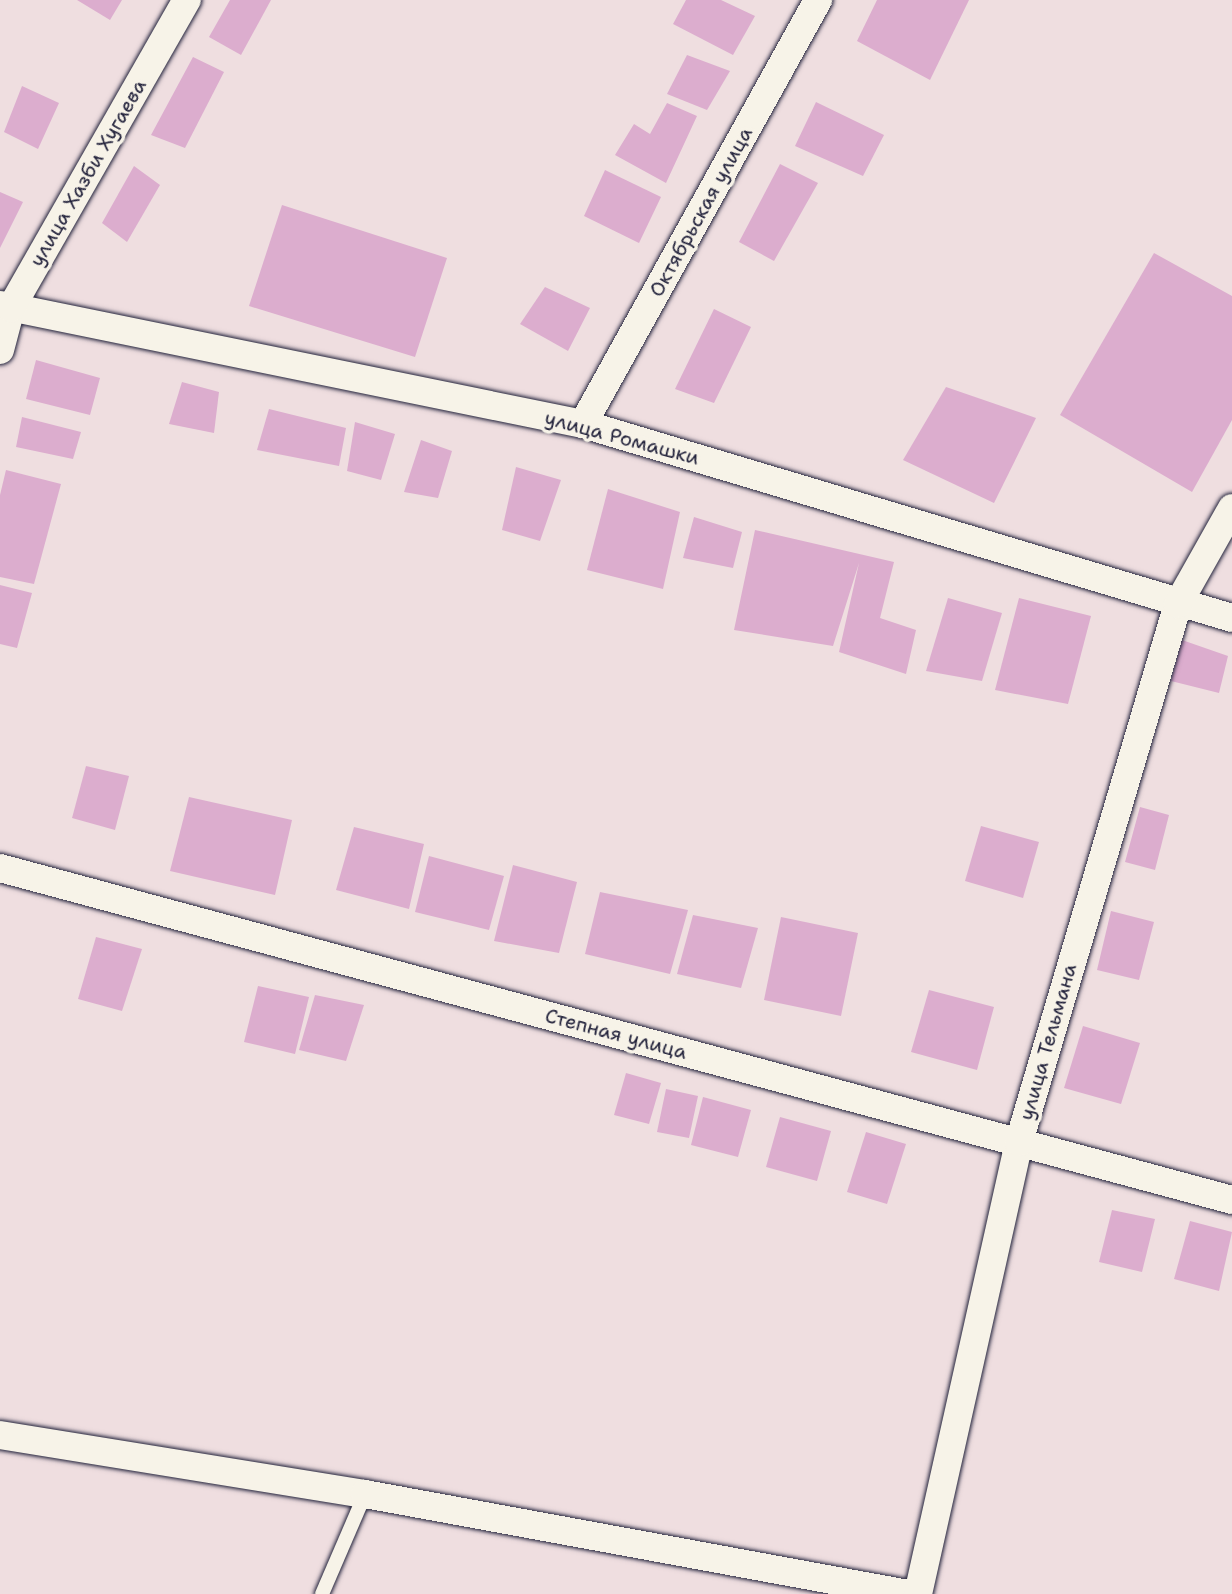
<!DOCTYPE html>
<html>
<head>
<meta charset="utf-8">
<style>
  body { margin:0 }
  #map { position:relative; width:1232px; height:1594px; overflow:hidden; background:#efdee0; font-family:"Shantell Sans",sans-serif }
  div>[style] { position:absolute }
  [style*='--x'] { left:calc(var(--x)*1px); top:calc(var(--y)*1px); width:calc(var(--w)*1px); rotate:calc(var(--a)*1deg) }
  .building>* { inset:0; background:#dcadce }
  .roads { filter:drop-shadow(0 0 2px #22223b) drop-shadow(0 0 2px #22223b) }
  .service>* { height:14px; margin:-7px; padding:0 7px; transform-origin:7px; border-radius:7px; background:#f7f3e8 }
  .minor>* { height:28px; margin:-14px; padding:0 14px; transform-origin:14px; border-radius:14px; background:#f7f3e8 }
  span { translate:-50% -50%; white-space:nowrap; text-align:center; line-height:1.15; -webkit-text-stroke:7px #f7f3e8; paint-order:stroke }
  .street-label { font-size:20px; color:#22223b }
</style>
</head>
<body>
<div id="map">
  <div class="building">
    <i style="clip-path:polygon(77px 0,122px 0,110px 20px)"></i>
    <i style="clip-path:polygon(230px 0,271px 0,241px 55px,209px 37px)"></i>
    <i style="clip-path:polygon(686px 0,721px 0,755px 16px,733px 55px,673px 24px)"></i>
    <i style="clip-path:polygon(877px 0,969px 0,930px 80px,857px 41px)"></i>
    <i style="clip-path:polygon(687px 55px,730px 71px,707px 110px,667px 94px)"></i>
    <i style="clip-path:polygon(193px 57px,224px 72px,185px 148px,151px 135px)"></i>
    <i style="clip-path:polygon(22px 86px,59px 103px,38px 149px,4px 132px)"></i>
    <i style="clip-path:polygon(816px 102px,884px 135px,863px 176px,795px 146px)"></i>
    <i style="clip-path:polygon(667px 103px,697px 116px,666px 183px,615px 155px,634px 124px,650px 134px)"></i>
    <i style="clip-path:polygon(780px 164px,818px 183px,774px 261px,739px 242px)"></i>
    <i style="clip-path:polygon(134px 166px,160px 185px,127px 242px,102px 223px)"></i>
    <i style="clip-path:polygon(605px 170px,661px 197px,639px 243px,584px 216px)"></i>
    <i style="clip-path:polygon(0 192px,23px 202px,0 248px)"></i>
    <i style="clip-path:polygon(282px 205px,447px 258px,415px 357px,249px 306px)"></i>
    <i style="clip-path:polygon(1154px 253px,1232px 296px,1232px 420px,1192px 492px,1060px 415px)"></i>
    <i style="clip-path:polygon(545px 287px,590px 308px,568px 351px,520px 324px)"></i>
    <i style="clip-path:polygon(714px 309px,751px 327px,714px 403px,675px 389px)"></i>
    <i style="clip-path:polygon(36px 360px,100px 378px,90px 415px,26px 399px)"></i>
    <i style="clip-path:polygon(182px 382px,219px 392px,214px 433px,169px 424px)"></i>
    <i style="clip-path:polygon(946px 387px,1036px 418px,994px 503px,903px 460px)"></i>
    <i style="clip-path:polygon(269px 409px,346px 428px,339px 466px,257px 450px)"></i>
    <i style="clip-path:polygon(22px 417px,81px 432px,73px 459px,16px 447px)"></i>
    <i style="clip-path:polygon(355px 422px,395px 434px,381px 480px,347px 471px)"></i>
    <i style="clip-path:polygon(421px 440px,452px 451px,438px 498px,404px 492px)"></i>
    <i style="clip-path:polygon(516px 467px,561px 480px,540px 541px,502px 530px)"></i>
    <i style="clip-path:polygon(6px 470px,61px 484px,34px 584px,0 577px,0 495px)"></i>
    <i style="clip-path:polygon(608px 489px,680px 512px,663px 589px,587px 570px)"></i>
    <i style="clip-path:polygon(694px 517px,742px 532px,733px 568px,683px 558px)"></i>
    <i style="clip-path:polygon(755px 530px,894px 562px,880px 618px,916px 630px,906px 674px,839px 652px,859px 563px,833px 646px,734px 630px)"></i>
    <i style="clip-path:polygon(0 585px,32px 593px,17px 648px,0 644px)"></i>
    <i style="clip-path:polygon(948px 598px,1002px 613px,982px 681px,926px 671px)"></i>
    <i style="clip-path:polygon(1019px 598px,1091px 616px,1068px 704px,995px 690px)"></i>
    <i style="clip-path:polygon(1182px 640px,1228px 656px,1219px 693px,1171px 681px)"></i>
    <i style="clip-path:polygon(86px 766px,129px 776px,115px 830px,72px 818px)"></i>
    <i style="clip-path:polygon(189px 797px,292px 820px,275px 895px,170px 871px)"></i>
    <i style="clip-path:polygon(1140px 807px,1169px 815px,1155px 870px,1125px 862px)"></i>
    <i style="clip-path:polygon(981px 826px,1039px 842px,1023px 898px,965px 881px)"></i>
    <i style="clip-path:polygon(354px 827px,424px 844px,409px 909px,336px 890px)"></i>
    <i style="clip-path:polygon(429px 856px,504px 876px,489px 930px,415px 912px)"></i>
    <i style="clip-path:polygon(513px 865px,577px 882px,559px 953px,494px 941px)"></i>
    <i style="clip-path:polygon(600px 892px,688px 910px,670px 974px,585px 954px)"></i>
    <i style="clip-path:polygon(1111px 911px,1154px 922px,1139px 980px,1097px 970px)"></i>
    <i style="clip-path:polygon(693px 915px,758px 928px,741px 988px,677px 974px)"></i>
    <i style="clip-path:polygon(781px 917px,858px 933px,841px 1016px,764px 1000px)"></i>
    <i style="clip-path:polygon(96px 937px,142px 949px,122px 1011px,78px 999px)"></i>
    <i style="clip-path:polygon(258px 986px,309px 997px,295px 1054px,244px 1042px)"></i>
    <i style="clip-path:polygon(929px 990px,994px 1007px,977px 1070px,911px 1052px)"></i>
    <i style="clip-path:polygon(315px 995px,364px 1005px,346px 1061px,299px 1050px)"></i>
    <i style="clip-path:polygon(1083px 1026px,1140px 1043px,1121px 1104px,1064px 1088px)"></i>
    <i style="clip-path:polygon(626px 1073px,661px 1083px,649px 1124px,614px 1115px)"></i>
    <i style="clip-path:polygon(666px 1089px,698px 1096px,689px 1138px,657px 1132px)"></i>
    <i style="clip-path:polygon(703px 1097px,751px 1110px,738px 1157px,691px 1145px)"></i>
    <i style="clip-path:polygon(780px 1117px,831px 1131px,817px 1181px,766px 1167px)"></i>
    <i style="clip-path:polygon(866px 1132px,906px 1144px,887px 1204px,847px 1192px)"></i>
    <i style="clip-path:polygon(1112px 1210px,1155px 1219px,1142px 1272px,1099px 1262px)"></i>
    <i style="clip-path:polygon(1190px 1221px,1232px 1232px,1219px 1291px,1174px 1279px)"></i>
  </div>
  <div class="roads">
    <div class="service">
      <i style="--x:322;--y:1594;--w:109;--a:-66.7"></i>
    </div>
    <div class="minor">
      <i style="--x:0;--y:305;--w:595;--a:11.54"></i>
      <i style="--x:583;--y:424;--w:677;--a:16.64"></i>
      <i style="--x:0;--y:350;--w:43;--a:-75.3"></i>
      <i style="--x:11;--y:308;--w:355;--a:-60.3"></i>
      <i style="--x:583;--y:424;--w:485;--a:-61"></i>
      <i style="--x:0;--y:868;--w:1276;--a:15.08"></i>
      <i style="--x:0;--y:1435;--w:370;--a:9.2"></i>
      <i style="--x:365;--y:1494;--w:552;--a:10.43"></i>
      <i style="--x:918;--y:1594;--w:463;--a:-77.4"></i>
      <i style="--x:1019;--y:1142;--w:561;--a:-73.54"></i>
      <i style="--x:1178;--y:604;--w:110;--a:-60.6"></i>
    </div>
  </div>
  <div class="street-label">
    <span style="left:88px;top:173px;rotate:-60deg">улица Хазби Хугаева</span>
    <span style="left:701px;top:212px;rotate:-61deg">Октябрьская улица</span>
    <span style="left:622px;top:438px;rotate:15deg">улица Ромашки</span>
    <span style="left:616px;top:1034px;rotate:15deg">Степная улица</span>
    <span style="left:1048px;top:1042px;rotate:-74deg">улица Тельмана</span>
  </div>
</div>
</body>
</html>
